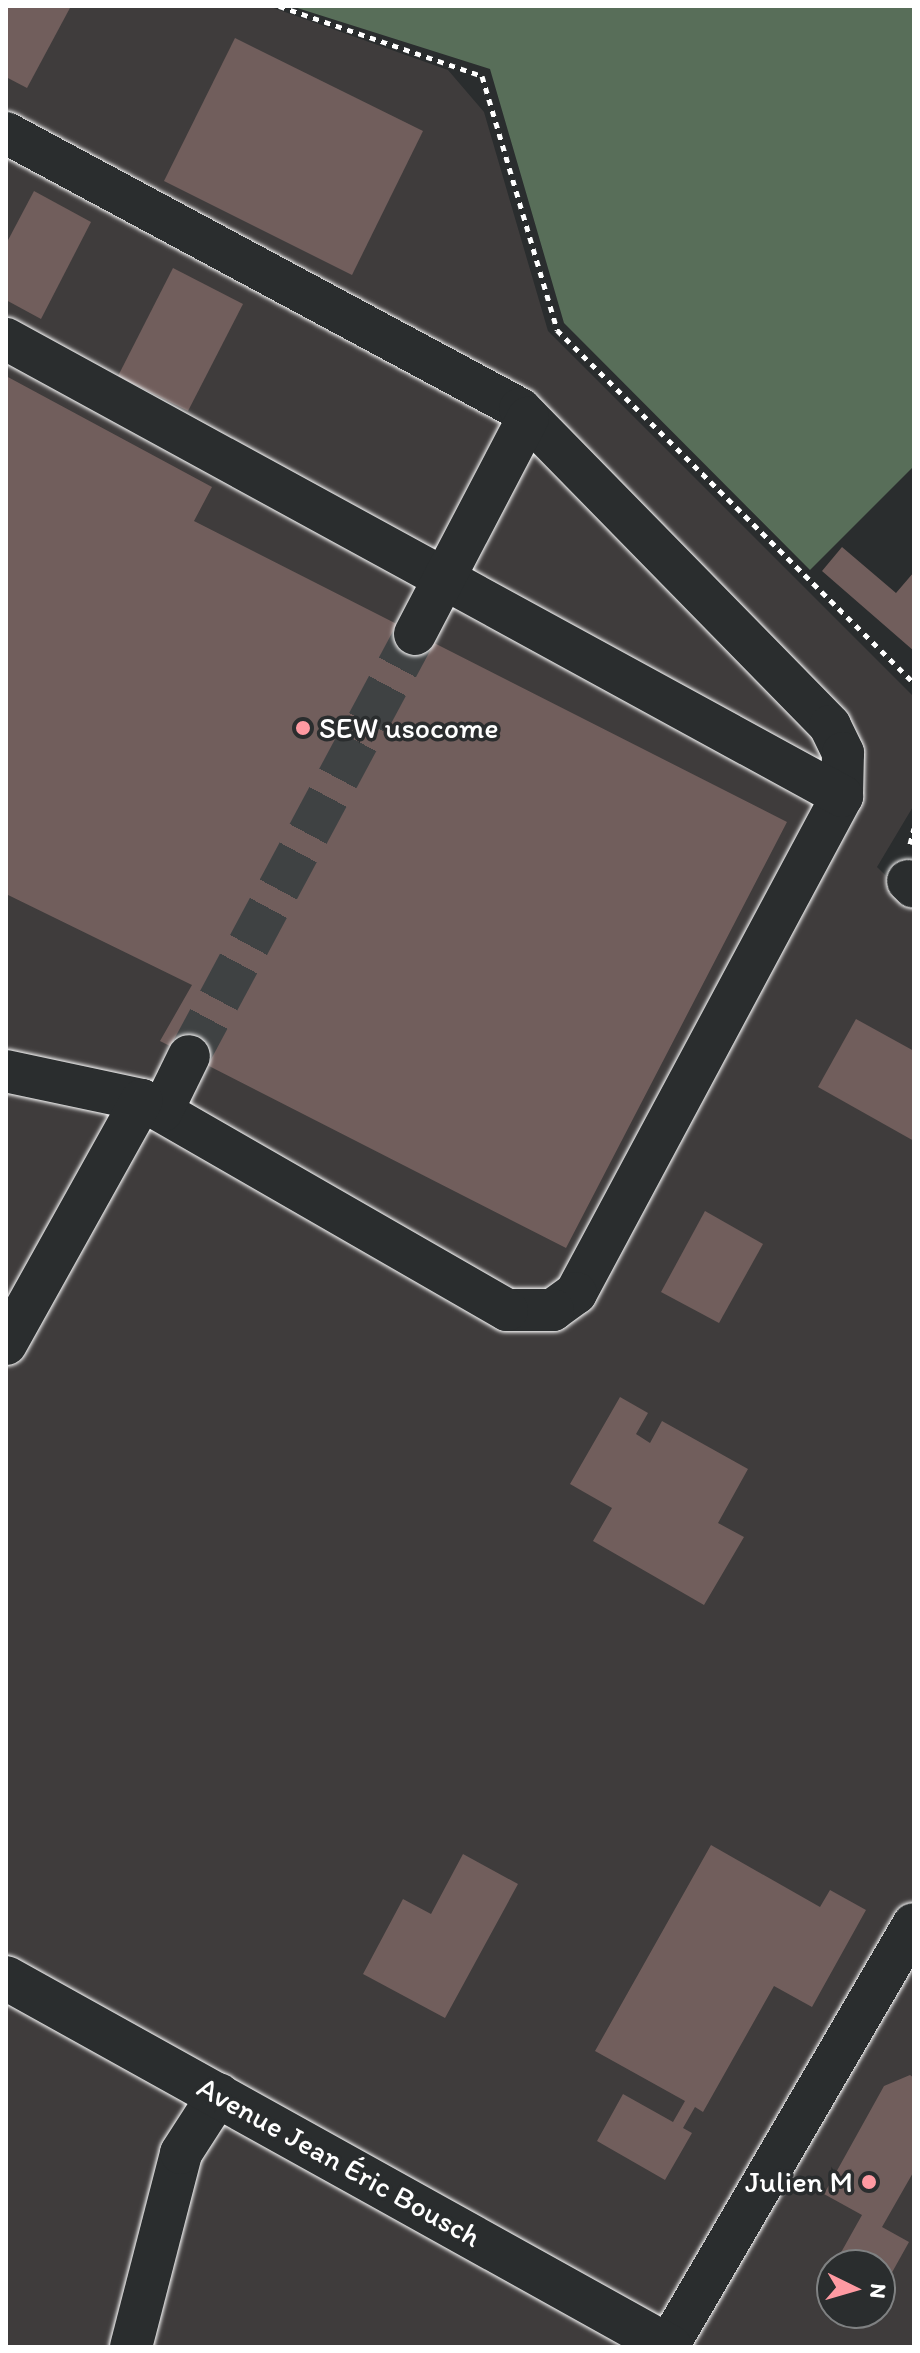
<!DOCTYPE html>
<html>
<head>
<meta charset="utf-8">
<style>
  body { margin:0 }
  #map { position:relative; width:920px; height:2353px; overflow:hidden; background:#2a2d2e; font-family:Itim,sans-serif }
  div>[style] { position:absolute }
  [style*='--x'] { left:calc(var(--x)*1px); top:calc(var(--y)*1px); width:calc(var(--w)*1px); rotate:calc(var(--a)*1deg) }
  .built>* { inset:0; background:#3f3c3c }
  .green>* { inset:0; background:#586e59 }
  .building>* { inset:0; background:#715e5c }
  .minor-tunnel>* { height:42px; margin-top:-21px; transform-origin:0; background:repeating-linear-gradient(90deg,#3f4243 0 42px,transparent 0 63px) }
  .path>* { height:5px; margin-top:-2.5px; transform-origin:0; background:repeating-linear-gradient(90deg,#fff 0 6px,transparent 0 12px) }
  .roads { filter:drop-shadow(0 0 2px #fff) drop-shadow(0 0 2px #fff) }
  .minor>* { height:42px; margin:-21px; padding:0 21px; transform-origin:21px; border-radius:21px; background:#2a2d2e }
  .major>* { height:44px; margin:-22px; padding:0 22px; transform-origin:22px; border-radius:22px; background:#2a2d2e }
  .dots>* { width:22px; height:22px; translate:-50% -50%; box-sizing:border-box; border:4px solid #2a2d2e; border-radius:50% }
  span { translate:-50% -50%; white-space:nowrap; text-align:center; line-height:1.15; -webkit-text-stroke:7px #2a2d2e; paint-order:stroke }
  .poi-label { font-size:30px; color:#fff }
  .left { translate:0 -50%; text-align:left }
  .right { translate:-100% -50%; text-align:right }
  .street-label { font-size:30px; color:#fff }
  .frame { position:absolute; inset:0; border:8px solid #fff; pointer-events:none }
  .north { position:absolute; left:816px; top:2249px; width:80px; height:80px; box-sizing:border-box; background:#2a2d2e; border:2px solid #7f8182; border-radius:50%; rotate:95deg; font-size:22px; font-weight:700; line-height:32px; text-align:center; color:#fff }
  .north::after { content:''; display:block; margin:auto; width:28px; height:36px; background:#ff9aa2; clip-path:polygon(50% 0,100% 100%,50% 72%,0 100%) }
</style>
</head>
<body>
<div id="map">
  <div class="built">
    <i style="clip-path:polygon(evenodd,6px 6px,268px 6px,448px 70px,484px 112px,548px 331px,914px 697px,914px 805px,877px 867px,914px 903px,914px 2347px,6px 2347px,6px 6px,832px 2265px,880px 2265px,880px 2313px,832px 2313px,832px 2265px)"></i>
  </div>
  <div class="green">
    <i style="clip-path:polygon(291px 6px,914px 6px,914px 466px,810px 570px,564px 323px,490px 69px)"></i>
  </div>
  <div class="building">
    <i style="clip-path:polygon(6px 6px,71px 6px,27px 88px,6px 77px)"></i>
    <i style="clip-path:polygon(235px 38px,423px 131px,352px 275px,164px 181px)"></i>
    <i style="clip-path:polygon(34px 191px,91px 222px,41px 319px,6px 300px,6px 244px)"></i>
    <i style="clip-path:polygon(173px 268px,243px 304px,188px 411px,118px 376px)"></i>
    <i style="clip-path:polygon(6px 376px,212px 487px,194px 521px,787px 822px,566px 1248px,160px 1041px,192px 985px,6px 894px)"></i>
    <i style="clip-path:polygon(842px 547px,896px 593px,914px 572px,914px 651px,822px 571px)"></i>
    <i style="clip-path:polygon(856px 1019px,914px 1051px,914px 1141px,818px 1087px)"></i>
    <i style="clip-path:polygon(705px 1211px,763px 1244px,719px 1323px,661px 1292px)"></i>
    <i style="clip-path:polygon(620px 1397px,648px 1413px,636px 1434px,650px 1443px,662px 1421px,748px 1469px,718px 1523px,744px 1537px,704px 1605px,593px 1541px,612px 1508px,570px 1484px)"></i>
    <i style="clip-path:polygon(711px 1845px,820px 1907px,830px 1890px,866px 1910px,812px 2007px,774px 1986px,703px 2112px,695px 2107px,683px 2128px,692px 2133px,665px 2180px,597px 2141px,623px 2094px,673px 2122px,685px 2101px,595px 2051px)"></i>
    <i style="clip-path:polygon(463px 1854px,518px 1884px,445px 2018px,363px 1974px,403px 1899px,431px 1914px)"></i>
    <i style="clip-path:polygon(910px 2075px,914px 2078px,914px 2171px,882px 2227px,909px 2242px,880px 2294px,880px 2265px,834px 2265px,862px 2215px,824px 2194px,884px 2086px)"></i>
  </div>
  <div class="minor-tunnel">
    <i style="--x:189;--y:1056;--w:479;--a:-61.8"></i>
  </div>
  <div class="path">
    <i style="--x:279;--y:6;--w:215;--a:19"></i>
    <i style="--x:482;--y:76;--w:265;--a:73.5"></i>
    <i style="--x:557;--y:330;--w:502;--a:44.68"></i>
    <i style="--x:910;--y:844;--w:16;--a:-76"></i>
  </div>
  <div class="roads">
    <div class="minor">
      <i style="--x:6;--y:133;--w:583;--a:28.23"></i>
      <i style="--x:520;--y:409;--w:443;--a:45.6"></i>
      <i style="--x:830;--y:726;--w:30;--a:64"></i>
      <i style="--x:843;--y:753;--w:43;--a:91.3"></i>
      <i style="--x:842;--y:796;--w:564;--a:118.16"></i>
      <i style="--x:576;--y:1293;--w:29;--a:144"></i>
      <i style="--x:553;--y:1310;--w:46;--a:180"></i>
      <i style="--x:507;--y:1310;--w:421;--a:-150.1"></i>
      <i style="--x:142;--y:1100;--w:139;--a:-168"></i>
      <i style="--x:6;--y:339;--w:953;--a:28.66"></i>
      <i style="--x:415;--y:634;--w:244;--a:-62.4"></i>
      <i style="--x:908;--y:881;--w:8;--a:45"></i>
      <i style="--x:162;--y:1111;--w:61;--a:-63.9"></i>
      <i style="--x:6;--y:1344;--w:279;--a:-60.9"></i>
      <i style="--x:668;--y:2346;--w:488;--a:-59.8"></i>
      <i style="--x:131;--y:2347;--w:200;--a:-75.5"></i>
      <i style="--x:181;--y:2153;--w:70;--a:-57.2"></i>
    </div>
    <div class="major">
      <i style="--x:6;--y:1978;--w:760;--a:29.06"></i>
    </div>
  </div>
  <div class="dots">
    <i style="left:303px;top:728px;background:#ff9aa2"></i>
    <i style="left:869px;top:2182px;background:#ff9aa2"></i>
  </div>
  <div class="poi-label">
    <span class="left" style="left:319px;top:728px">SEW usocome</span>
    <span class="right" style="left:853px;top:2182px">Julien M</span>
  </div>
  <div class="street-label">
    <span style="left:339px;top:2162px;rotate:29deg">Avenue Jean Éric Bousch</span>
  </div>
  <div class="frame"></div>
  <div class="north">N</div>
</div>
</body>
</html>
